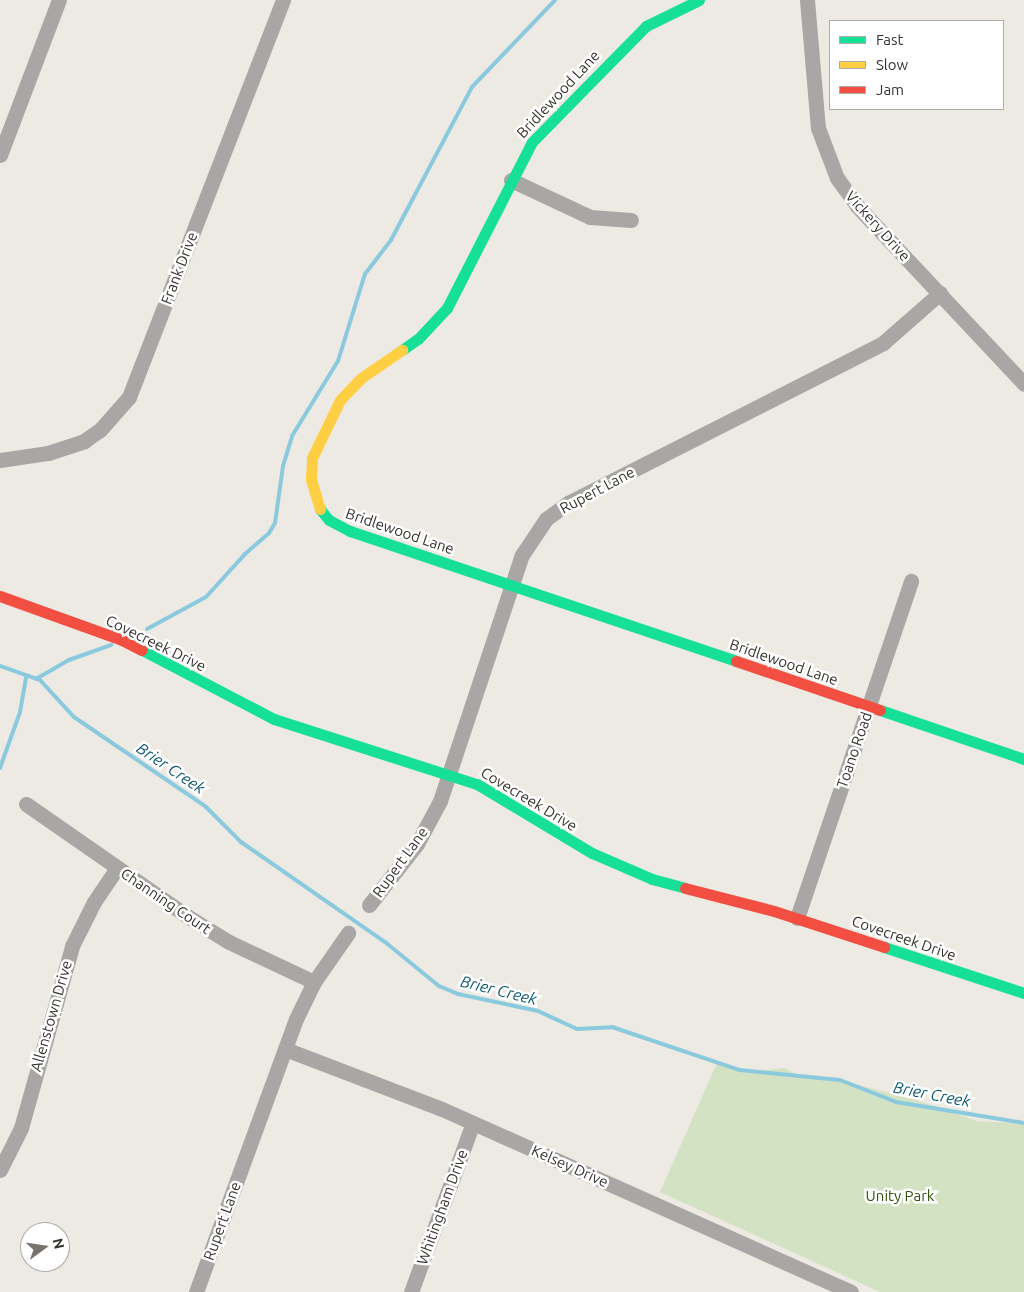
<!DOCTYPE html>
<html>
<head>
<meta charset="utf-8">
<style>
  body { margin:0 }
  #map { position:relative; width:1024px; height:1292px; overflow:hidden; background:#ede9e3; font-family:Ubuntu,sans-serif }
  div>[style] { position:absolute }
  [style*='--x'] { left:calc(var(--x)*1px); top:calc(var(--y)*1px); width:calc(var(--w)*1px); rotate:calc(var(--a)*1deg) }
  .green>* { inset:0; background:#d4e2c4 }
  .stream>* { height:4px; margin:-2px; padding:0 2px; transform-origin:2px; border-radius:2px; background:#8bcade }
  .street>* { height:15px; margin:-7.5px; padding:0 7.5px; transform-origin:7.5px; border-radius:7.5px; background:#a8a7a5 }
  .fast>* { height:11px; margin:-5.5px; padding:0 5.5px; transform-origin:5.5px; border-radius:5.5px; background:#16e098 }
  .slow>* { height:11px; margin:-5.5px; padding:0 5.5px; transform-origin:5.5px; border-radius:5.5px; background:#ffcf43 }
  .jam>* { height:11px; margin:-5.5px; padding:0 5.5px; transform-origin:5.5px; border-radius:5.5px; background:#f24e42 }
  span { translate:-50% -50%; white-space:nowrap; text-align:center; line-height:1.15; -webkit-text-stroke:5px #fff; paint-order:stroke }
  .street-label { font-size:15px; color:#36332f }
  .park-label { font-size:15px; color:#32520b }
  .water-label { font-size:16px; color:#0d5970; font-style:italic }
  .legend { position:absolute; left:829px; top:20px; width:175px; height:90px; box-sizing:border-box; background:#fff; border:1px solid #afadac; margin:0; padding:6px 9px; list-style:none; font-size:15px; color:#36332f }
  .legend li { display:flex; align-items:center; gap:10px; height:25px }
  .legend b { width:25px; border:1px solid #afadac }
  .north { position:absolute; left:20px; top:1222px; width:50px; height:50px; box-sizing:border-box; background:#fff; border:1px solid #afadac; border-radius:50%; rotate:76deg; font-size:14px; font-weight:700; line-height:20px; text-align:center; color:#36332f }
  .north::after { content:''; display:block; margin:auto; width:18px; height:22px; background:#76736e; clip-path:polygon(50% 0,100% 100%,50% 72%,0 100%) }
</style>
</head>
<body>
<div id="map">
  <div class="green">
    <i style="clip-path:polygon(717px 1063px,751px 1072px,784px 1068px,798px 1075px,839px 1080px,916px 1100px,977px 1121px,1024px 1124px,1024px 1292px,880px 1292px,660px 1192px)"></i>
  </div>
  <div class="stream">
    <i style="--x:147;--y:629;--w:67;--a:-28.5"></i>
    <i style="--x:206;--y:597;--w:58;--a:-47.8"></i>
    <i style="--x:245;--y:554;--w:32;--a:-41"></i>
    <i style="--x:269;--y:533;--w:12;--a:-59"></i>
    <i style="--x:275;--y:523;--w:58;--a:-82"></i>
    <i style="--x:283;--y:466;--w:31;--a:-73"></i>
    <i style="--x:292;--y:436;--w:88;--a:-58.5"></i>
    <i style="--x:338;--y:361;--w:91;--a:-72.8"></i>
    <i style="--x:365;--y:274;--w:43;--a:-52.6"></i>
    <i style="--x:391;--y:240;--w:173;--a:-62.1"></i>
    <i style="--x:472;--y:87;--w:120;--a:-46.3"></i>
    <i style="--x:0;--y:666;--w:42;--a:19.3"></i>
    <i style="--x:40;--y:680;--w:50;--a:47.4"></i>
    <i style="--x:74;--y:717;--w:158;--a:34.2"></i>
    <i style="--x:205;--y:806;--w:51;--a:45"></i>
    <i style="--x:241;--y:842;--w:175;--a:34.8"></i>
    <i style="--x:385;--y:942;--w:70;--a:39.2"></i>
    <i style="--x:439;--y:986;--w:21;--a:23"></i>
    <i style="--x:458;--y:994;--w:82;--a:12"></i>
    <i style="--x:538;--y:1011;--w:43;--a:24.8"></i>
    <i style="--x:577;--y:1029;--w:35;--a:-3"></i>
    <i style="--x:612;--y:1027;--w:135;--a:18.6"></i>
    <i style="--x:740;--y:1070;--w:100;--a:5.7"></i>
    <i style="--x:840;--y:1080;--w:60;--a:21.4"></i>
    <i style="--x:896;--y:1102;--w:130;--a:9.3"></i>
    <i style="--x:36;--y:679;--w:38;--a:-30"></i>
    <i style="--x:69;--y:660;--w:45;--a:-19.7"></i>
    <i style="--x:0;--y:768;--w:59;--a:-70.3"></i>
    <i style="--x:20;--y:712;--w:36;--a:-80"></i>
  </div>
  <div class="street">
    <i style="--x:807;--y:0;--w:128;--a:85.1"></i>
    <i style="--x:818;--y:128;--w:53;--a:69.2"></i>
    <i style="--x:837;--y:178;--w:34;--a:54"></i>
    <i style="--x:857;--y:206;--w:244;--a:46.8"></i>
    <i style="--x:0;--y:155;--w:166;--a:-69.2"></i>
    <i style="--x:511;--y:180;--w:87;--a:25.1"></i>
    <i style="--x:590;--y:217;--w:41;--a:4.2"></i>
    <i style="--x:0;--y:460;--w:49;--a:-8.3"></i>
    <i style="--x:48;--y:453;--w:38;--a:-18"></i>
    <i style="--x:84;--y:441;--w:19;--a:-35"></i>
    <i style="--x:100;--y:430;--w:44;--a:-48.7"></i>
    <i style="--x:129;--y:397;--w:426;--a:-68.8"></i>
    <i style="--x:26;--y:804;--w:196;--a:34.8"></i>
    <i style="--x:187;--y:916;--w:49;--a:31.8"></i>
    <i style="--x:229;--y:942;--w:94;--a:25.2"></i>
    <i style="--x:369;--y:905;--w:78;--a:-51.8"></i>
    <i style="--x:417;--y:844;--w:49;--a:-61.9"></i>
    <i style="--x:440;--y:801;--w:259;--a:-71.6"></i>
    <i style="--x:522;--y:555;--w:43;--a:-56.3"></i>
    <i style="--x:546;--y:519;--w:27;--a:-36"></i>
    <i style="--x:568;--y:503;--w:353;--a:-26.9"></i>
    <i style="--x:883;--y:343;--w:76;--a:-41.3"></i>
    <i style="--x:797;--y:918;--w:356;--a:-71.3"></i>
    <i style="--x:285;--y:1049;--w:168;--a:20.9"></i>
    <i style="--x:442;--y:1109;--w:448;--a:24.1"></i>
    <i style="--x:0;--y:1170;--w:47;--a:-63.4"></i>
    <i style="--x:21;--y:1128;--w:189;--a:-74.3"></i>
    <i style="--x:72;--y:946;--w:49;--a:-63.4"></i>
    <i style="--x:94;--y:902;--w:41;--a:-55.9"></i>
    <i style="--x:196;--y:1292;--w:291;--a:-69.9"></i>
    <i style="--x:296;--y:1019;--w:41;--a:-64.1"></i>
    <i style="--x:314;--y:982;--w:60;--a:-55.2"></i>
    <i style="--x:411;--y:1292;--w:180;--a:-69.9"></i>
  </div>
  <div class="fast">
    <i style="--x:402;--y:350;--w:19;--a:-35"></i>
    <i style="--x:418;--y:339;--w:42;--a:-46.9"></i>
    <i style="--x:447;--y:308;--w:186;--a:-62.9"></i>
    <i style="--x:532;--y:142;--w:163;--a:-45.5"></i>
    <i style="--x:646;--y:26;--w:59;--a:-26.1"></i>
    <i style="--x:320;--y:509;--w:14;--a:51"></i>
    <i style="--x:329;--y:520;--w:24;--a:28"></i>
    <i style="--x:350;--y:531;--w:407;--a:18.6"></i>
    <i style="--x:142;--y:650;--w:149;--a:27.6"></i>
    <i style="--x:274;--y:719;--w:213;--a:17.8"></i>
    <i style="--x:477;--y:784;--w:134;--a:31"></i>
    <i style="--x:592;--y:853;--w:65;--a:23.4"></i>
    <i style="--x:652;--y:879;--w:34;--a:15"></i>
    <i style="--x:880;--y:710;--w:152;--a:18.8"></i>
    <i style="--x:884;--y:947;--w:147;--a:18.2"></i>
  </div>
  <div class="slow">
    <i style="--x:320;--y:509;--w:31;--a:-107"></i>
    <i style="--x:311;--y:479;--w:21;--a:-87"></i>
    <i style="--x:312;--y:458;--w:64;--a:-64.2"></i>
    <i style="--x:340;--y:400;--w:30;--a:-46"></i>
    <i style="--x:361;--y:378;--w:50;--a:-34.3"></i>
  </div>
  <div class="jam">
    <i style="--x:0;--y:596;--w:130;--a:19.8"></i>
    <i style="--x:122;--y:640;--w:22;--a:27"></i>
    <i style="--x:736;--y:661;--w:152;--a:18.8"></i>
    <i style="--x:685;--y:888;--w:92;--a:14.5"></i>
    <i style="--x:774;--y:911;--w:116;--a:18.1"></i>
  </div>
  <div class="street-label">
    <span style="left:558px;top:94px;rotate:-47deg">Bridlewood Lane</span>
    <span style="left:878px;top:226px;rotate:48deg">Vickery Drive</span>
    <span style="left:179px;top:268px;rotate:-69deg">Frank Drive</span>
    <span style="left:597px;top:490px;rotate:-28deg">Rupert Lane</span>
    <span style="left:400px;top:531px;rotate:19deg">Bridlewood Lane</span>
    <span style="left:156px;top:643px;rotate:26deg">Covecreek Drive</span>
    <span style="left:784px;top:662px;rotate:19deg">Bridlewood Lane</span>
    <span style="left:854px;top:750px;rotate:-71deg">Toano Road</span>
    <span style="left:529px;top:799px;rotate:31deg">Covecreek Drive</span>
    <span style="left:400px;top:862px;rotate:-54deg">Rupert Lane</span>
    <span style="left:166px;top:901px;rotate:34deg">Channing Court</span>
    <span style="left:904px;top:938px;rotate:19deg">Covecreek Drive</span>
    <span style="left:51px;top:1016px;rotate:-74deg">Allenstown Drive</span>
    <span style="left:570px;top:1166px;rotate:24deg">Kelsey Drive</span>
    <span style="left:442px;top:1207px;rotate:-70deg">Whitingham Drive</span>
    <span style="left:222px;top:1221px;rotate:-70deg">Rupert Lane</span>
  </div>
  <div class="park-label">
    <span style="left:900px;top:1196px">Unity Park</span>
  </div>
  <div class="water-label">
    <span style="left:171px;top:768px;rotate:34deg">Brier Creek</span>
    <span style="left:499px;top:990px;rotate:14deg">Brier Creek</span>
    <span style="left:932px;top:1094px;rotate:11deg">Brier Creek</span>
  </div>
  <ul class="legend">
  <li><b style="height:6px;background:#16e098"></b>Fast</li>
  <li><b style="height:6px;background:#ffcf43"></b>Slow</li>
  <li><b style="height:6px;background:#f24e42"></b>Jam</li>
  </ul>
  <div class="north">N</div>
</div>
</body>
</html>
